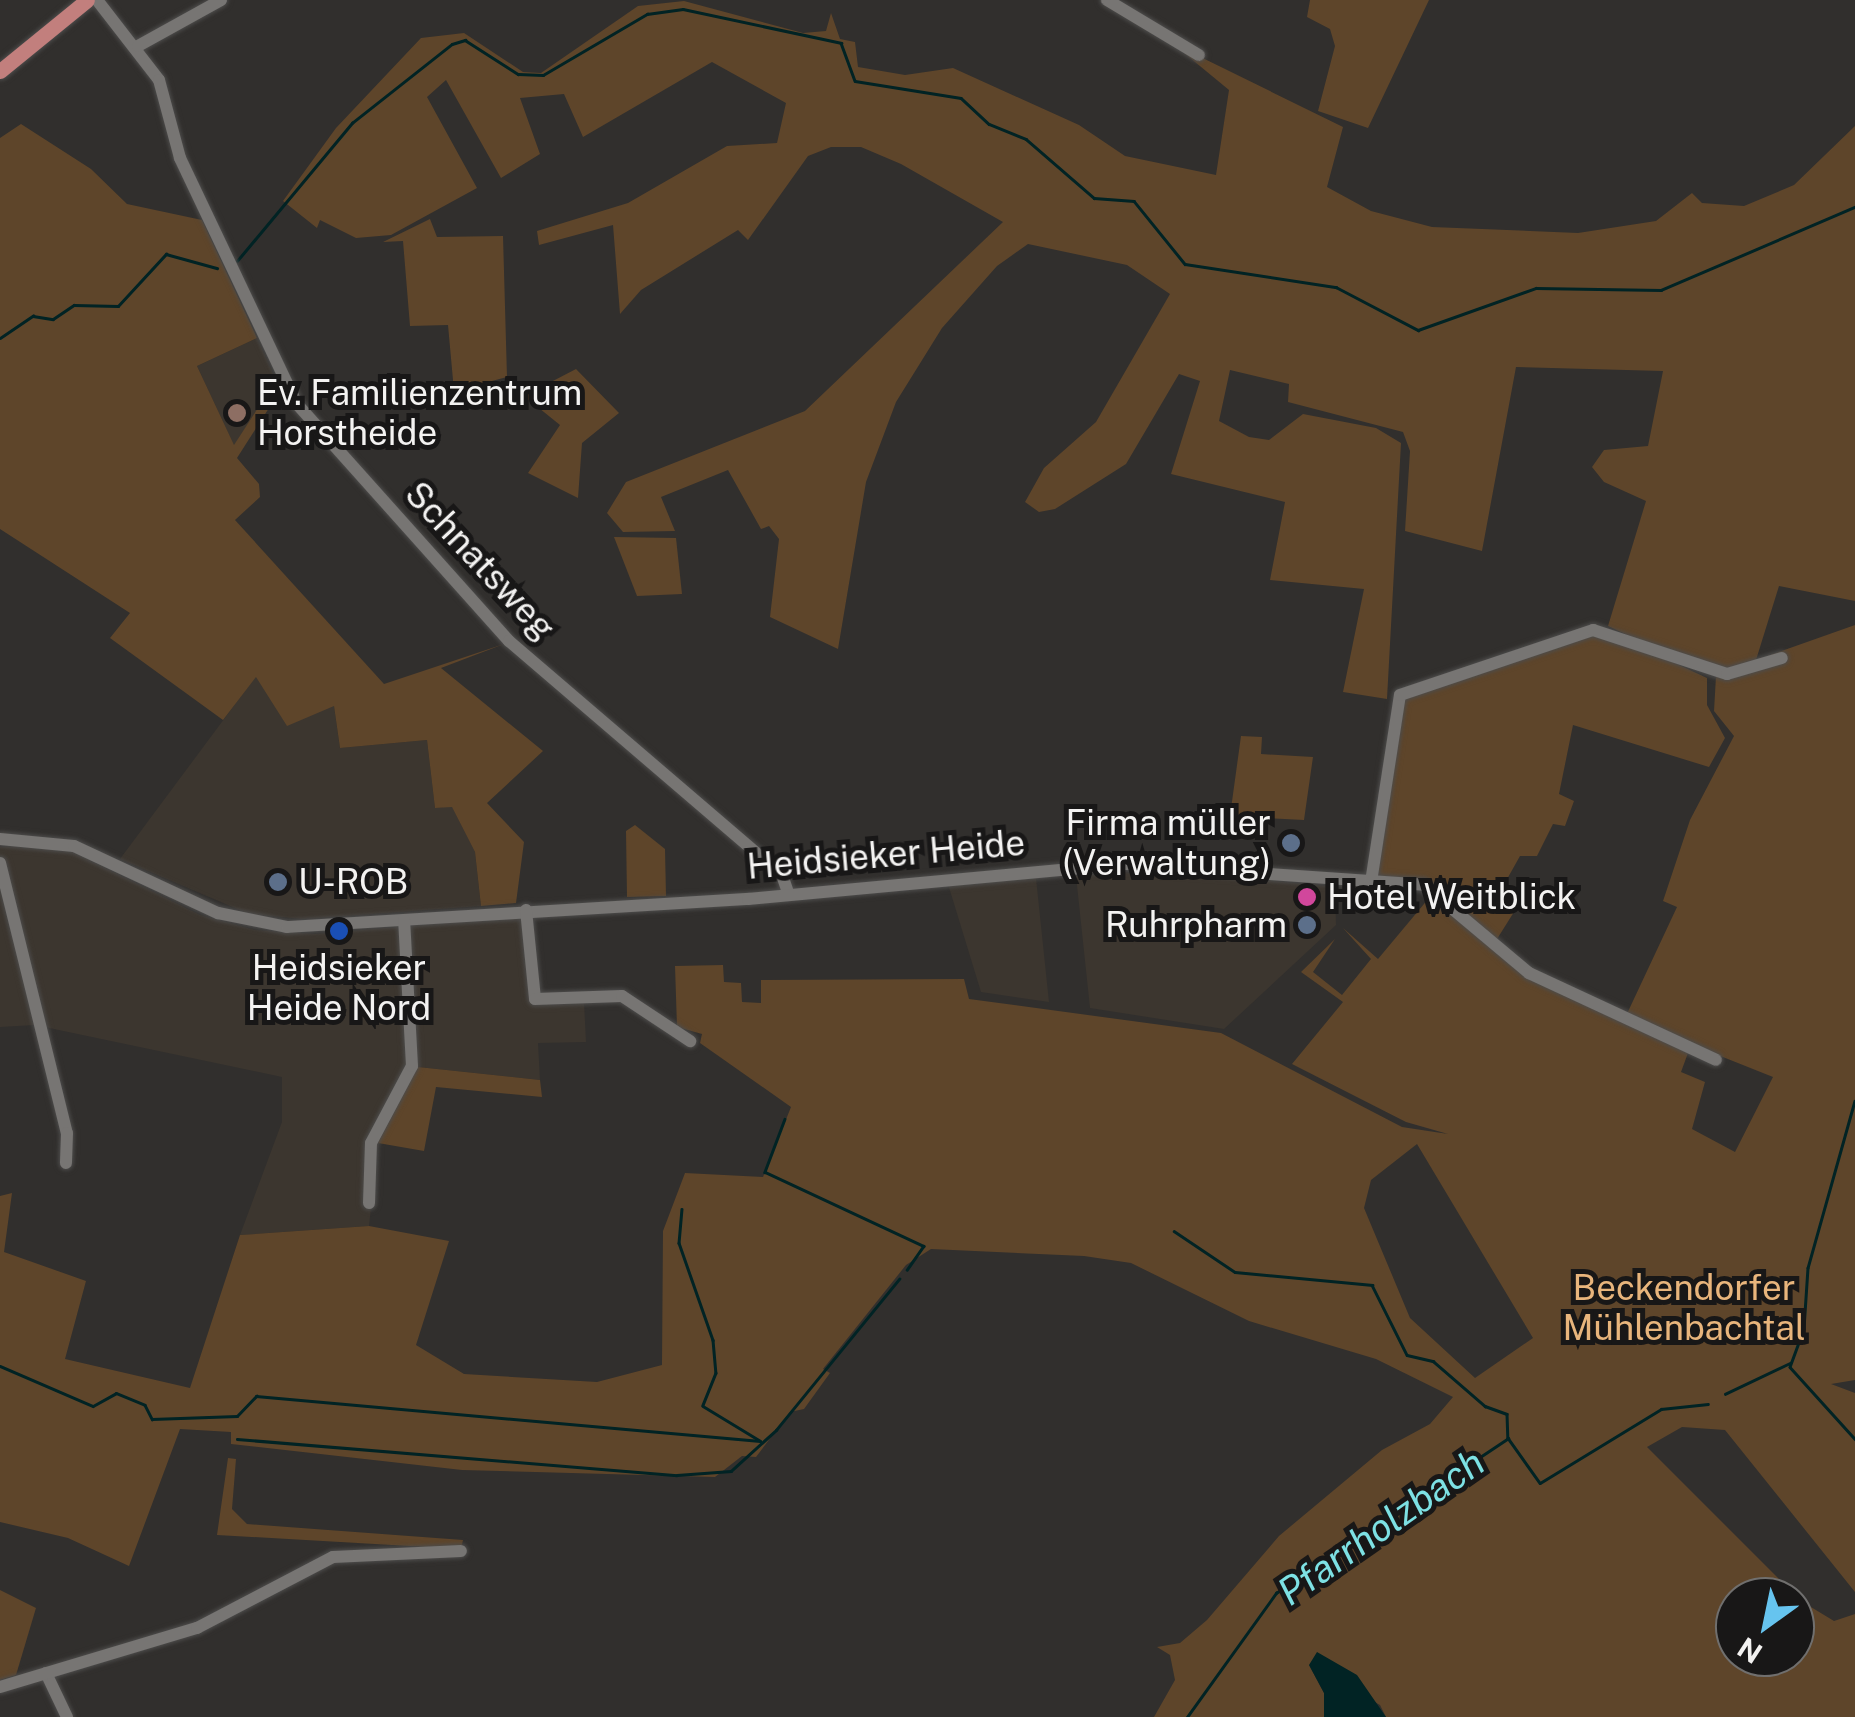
<!DOCTYPE html>
<html>
<head>
<meta charset="utf-8">
<style>
  body { margin:0 }
  #map { position:relative; width:1855px; height:1717px; overflow:hidden; background:#312f2d; font-family:"Public Sans",sans-serif }
  div>[style] { position:absolute }
  [style*='--x'] { left:calc(var(--x)*1px); top:calc(var(--y)*1px); width:calc(var(--w)*1px); rotate:calc(var(--a)*1deg) }
  .built>* { inset:0; background:#3c362f }
  .green>* { inset:0; background:#5e452a }
  .water>* { inset:0; background:#012324 }
  .stream>* { height:2.5px; margin:-1.25px; padding:0 1.25px; transform-origin:1.25px; border-radius:1.25px; background:#012324 }
  .roads { filter:drop-shadow(0 0 2px #4d4c4b) drop-shadow(0 0 2px #4d4c4b) }
  .minor>* { height:12px; margin:-6px; padding:0 6px; transform-origin:6px; border-radius:6px; background:#777573 }
  .major>* { height:15px; margin:-7.5px; padding:0 7.5px; transform-origin:7.5px; border-radius:7.5px; background:#c27f7d }
  .dots>* { width:28px; height:28px; translate:-50% -50%; box-sizing:border-box; border:5px solid #181717; border-radius:50% }
  span { translate:-50% -50%; white-space:nowrap; text-align:center; line-height:1.15; -webkit-text-stroke:10px #181717; paint-order:stroke }
  .poi-label { font-size:35px; color:#f3f2f1 }
  .left { translate:0 -50%; text-align:left }
  .right { translate:-100% -50%; text-align:right }
  .street-label { font-size:35px; color:#f3f2f1 }
  .park-label { font-size:35px; color:#e8b57c }
  .water-label { font-size:38px; color:#7de1e4; font-style:italic }
  .north { position:absolute; left:1715px; top:1577px; width:100px; height:100px; box-sizing:border-box; background:#181717; border:2px solid #706f6e; border-radius:50%; rotate:213deg; font-size:28px; font-weight:700; line-height:40px; text-align:center; color:#f3f2f1 }
  .north::after { content:''; display:block; margin:auto; width:35px; height:45px; background:#66c4ef; clip-path:polygon(50% 0,100% 100%,50% 72%,0 100%) }
</style>
</head>
<body>
<div id="map">
  <div class="built">
    <i style="clip-path:polygon(257px 338px,276px 380px,234px 446px,197px 366px)"></i>
    <i style="clip-path:polygon(256px 676px,334px 706px,340px 748px,427px 740px,435px 808px,452px 806px,475px 852px,481px 906px,303px 919px,249px 914px,120px 859px)"></i>
    <i style="clip-path:polygon(20px 846px,73px 852px,200px 915px,255px 930px,315px 934px,523px 916px,529px 998px,584px 1002px,586px 1042px,538px 1043px,540px 1080px,418px 1067px,378px 1143px,369px 1226px,240px 1235px,282px 1122px,282px 1077px,35px 1025px,0 1027px,0 847px)"></i>
    <i style="clip-path:polygon(1166px 871px,1335px 887px,1336px 925px,1224px 1029px,1090px 1008px,1076px 876px)"></i>
    <i style="clip-path:polygon(1036px 878px,1049px 1002px,981px 992px,948px 884px)"></i>
  </div>
  <div class="green">
    <i style="clip-path:polygon(1310px 0,1429px 0,1368px 128px,1318px 111px,1335px 46px,1330px 29px,1307px 17px)"></i>
    <i style="clip-path:polygon(evenodd,684px 1px,803px 33px,826px 31px,831px 13px,840px 39px,855px 42px,858px 67px,905px 75px,953px 68px,1079px 125px,1125px 156px,1216px 175px,1229px 90px,1172px 43px,1343px 127px,1327px 187px,1371px 211px,1432px 227px,1578px 233px,1656px 221px,1692px 193px,1702px 203px,1744px 206px,1794px 185px,1855px 126px,1855px 601px,1779px 586px,1756px 660px,1855px 625px,1855px 1380px,1831px 1384px,1855px 1393px,1855px 1592px,1725px 1430px,1682px 1427px,1647px 1447px,1801px 1601px,1834px 1621px,1855px 1614px,1855px 1717px,1386px 1717px,1380px 1705px,1309px 1665px,1324px 1693px,1324px 1717px,1154px 1717px,1175px 1680px,1170px 1655px,1157px 1647px,1180px 1643px,1207px 1620px,1279px 1536px,1382px 1450px,1430px 1424px,1453px 1397px,1376px 1359px,1249px 1321px,1131px 1263px,1084px 1256px,931px 1249px,906px 1265px,823px 1369px,830px 1373px,804px 1409px,790px 1412px,756px 1457px,742px 1456px,715px 1477px,462px 1470px,231px 1444px,231px 1432px,180px 1429px,129px 1566px,68px 1538px,0 1522px,0 1196px,12px 1193px,4px 1252px,86px 1281px,65px 1359px,190px 1388px,240px 1235px,369px 1226px,449px 1241px,416px 1345px,464px 1374px,597px 1382px,662px 1365px,663px 1231px,685px 1173px,763px 1177px,791px 1107px,700px 1043px,702px 1034px,677px 1027px,675px 966px,723px 965px,724px 982px,741px 983px,742px 1002px,761px 1003px,761px 980px,964px 979px,969px 999px,1221px 1033px,1402px 1127px,1448px 1134px,1406px 1122px,1292px 1064px,1343px 1002px,1301px 972px,1335px 939px,1313px 972px,1342px 995px,1371px 959px,1343px 928px,1378px 959px,1434px 892px,1501px 956px,1688px 1053px,1681px 1072px,1705px 1082px,1692px 1129px,1735px 1152px,1773px 1077px,1625px 1018px,1677px 907px,1663px 901px,1690px 820px,1734px 736px,1714px 711px,1716px 676px,1608px 626px,1646px 501px,1604px 482px,1592px 467px,1604px 450px,1648px 446px,1663px 371px,1516px 367px,1482px 551px,1405px 531px,1410px 451px,1403px 432px,1288px 402px,1289px 384px,1230px 370px,1219px 421px,1249px 437px,1269px 440px,1303px 414px,1376px 428px,1401px 443px,1387px 699px,1343px 692px,1364px 589px,1270px 580px,1285px 502px,1171px 474px,1200px 381px,1179px 374px,1126px 464px,1055px 509px,1039px 512px,1025px 502px,1044px 468px,1096px 422px,1170px 294px,1127px 265px,1028px 244px,997px 266px,942px 328px,896px 402px,866px 482px,838px 649px,770px 617px,779px 539px,769px 526px,761px 529px,728px 470px,661px 497px,675px 531px,623px 532px,607px 513px,626px 482px,805px 411px,1003px 222px,901px 164px,861px 147px,831px 147px,808px 156px,748px 240px,738px 230px,641px 290px,620px 314px,613px 225px,539px 245px,537px 231px,628px 203px,727px 146px,777px 143px,786px 103px,712px 62px,583px 137px,564px 94px,520px 98px,540px 154px,501px 178px,446px 80px,427px 97px,477px 188px,391px 235px,356px 238px,320px 220px,317px 228px,283px 201px,336px 128px,421px 38px,464px 33px,523px 72px,541px 73px,638px 6px,684px 1px,1417px 1144px,1533px 1338px,1475px 1378px,1410px 1318px,1364px 1208px,1371px 1180px,1417px 1144px,684px 1px,1735px 1597px,1795px 1597px,1795px 1657px,1735px 1657px,1735px 1597px)"></i>
    <i style="clip-path:polygon(21px 124px,91px 169px,127px 204px,202px 220px,257px 338px,197px 366px,234px 445px,276px 380px,287px 402px,276px 397px,237px 458px,259px 484px,260px 497px,235px 520px,384px 684px,504px 644px,441px 668px,543px 751px,487px 803px,524px 842px,516px 903px,481px 906px,475px 852px,452px 807px,435px 808px,427px 740px,340px 748px,334px 706px,287px 726px,256px 677px,223px 720px,110px 638px,130px 613px,0 529px,0 138px)"></i>
    <i style="clip-path:polygon(430px 219px,437px 237px,503px 236px,507px 377px,454px 391px,448px 325px,410px 326px,403px 241px,383px 242px)"></i>
    <i style="clip-path:polygon(576px 369px,619px 413px,582px 443px,578px 498px,528px 473px,560px 425px,524px 396px)"></i>
    <i style="clip-path:polygon(614px 537px,676px 538px,682px 594px,637px 596px)"></i>
    <i style="clip-path:polygon(1592px 636px,1630px 642px,1707px 678px,1707px 705px,1725px 738px,1709px 767px,1573px 725px,1559px 794px,1574px 801px,1565px 826px,1553px 824px,1537px 856px,1520px 856px,1497px 897px,1514px 912px,1497px 939px,1432px 883px,1378px 876px,1405px 698px)"></i>
    <i style="clip-path:polygon(1241px 736px,1262px 737px,1261px 754px,1313px 757px,1304px 820px,1230px 816px)"></i>
    <i style="clip-path:polygon(635px 825px,665px 849px,666px 896px,627px 897px,626px 831px)"></i>
    <i style="clip-path:polygon(418px 1067px,540px 1080px,542px 1097px,436px 1087px,424px 1151px,378px 1143px)"></i>
    <i style="clip-path:polygon(228px 1458px,236px 1459px,232px 1509px,247px 1524px,463px 1540px,461px 1549px,217px 1535px)"></i>
    <i style="clip-path:polygon(0 1590px,36px 1608px,16px 1675px,0 1680px)"></i>
  </div>
  <div class="water">
    <i style="clip-path:polygon(1317px 1652px,1357px 1675px,1386px 1717px,1324px 1717px,1324px 1693px,1309px 1665px)"></i>
  </div>
  <div class="stream">
    <i style="--x:237;--y:261;--w:180;--a:-50.2"></i>
    <i style="--x:352;--y:123;--w:127;--a:-38.3"></i>
    <i style="--x:452;--y:44;--w:14;--a:-17"></i>
    <i style="--x:465;--y:40;--w:63;--a:32.7"></i>
    <i style="--x:518;--y:74;--w:25;--a:2"></i>
    <i style="--x:543;--y:75;--w:121;--a:-30.4"></i>
    <i style="--x:647;--y:14;--w:36;--a:-8"></i>
    <i style="--x:683;--y:9;--w:162;--a:12.1"></i>
    <i style="--x:841;--y:43;--w:40;--a:69.8"></i>
    <i style="--x:855;--y:81;--w:107;--a:9.1"></i>
    <i style="--x:961;--y:98;--w:38;--a:43"></i>
    <i style="--x:989;--y:124;--w:40;--a:22"></i>
    <i style="--x:1026;--y:139;--w:90;--a:40.9"></i>
    <i style="--x:1094;--y:198;--w:40;--a:4.3"></i>
    <i style="--x:1134;--y:201;--w:81;--a:51"></i>
    <i style="--x:1185;--y:264;--w:153;--a:8.7"></i>
    <i style="--x:1336;--y:287;--w:93;--a:27.7"></i>
    <i style="--x:1418;--y:330;--w:125;--a:-19.6"></i>
    <i style="--x:1536;--y:288;--w:125;--a:0.9"></i>
    <i style="--x:1661;--y:290;--w:211;--a:-23.2"></i>
    <i style="--x:0;--y:338;--w:40;--a:-34"></i>
    <i style="--x:33;--y:316;--w:20;--a:9"></i>
    <i style="--x:53;--y:319;--w:25;--a:-34"></i>
    <i style="--x:74;--y:305;--w:44;--a:1.3"></i>
    <i style="--x:118;--y:306;--w:71;--a:-47.3"></i>
    <i style="--x:166;--y:254;--w:53;--a:15.4"></i>
    <i style="--x:1855;--y:1101;--w:173;--a:105.7"></i>
    <i style="--x:1808;--y:1268;--w:61;--a:93.8"></i>
    <i style="--x:1804;--y:1329;--w:40;--a:110.2"></i>
    <i style="--x:1790;--y:1367;--w:97;--a:47.9"></i>
    <i style="--x:785;--y:1119;--w:57;--a:110.7"></i>
    <i style="--x:765;--y:1172;--w:175;--a:25"></i>
    <i style="--x:924;--y:1246;--w:29;--a:125"></i>
    <i style="--x:682;--y:1209;--w:34;--a:95"></i>
    <i style="--x:679;--y:1243;--w:103;--a:70.7"></i>
    <i style="--x:713;--y:1340;--w:33;--a:85"></i>
    <i style="--x:716;--y:1373;--w:35;--a:112"></i>
    <i style="--x:703;--y:1406;--w:66;--a:31.3"></i>
    <i style="--x:1174;--y:1231;--w:73;--a:33.9"></i>
    <i style="--x:1235;--y:1272;--w:138;--a:5.4"></i>
    <i style="--x:1372;--y:1285;--w:78;--a:63.4"></i>
    <i style="--x:1407;--y:1355;--w:27;--a:13"></i>
    <i style="--x:1433;--y:1361;--w:69;--a:40.9"></i>
    <i style="--x:1485;--y:1406;--w:23;--a:20"></i>
    <i style="--x:1507;--y:1414;--w:24;--a:88"></i>
    <i style="--x:1508;--y:1438;--w:55;--a:54.6"></i>
    <i style="--x:1540;--y:1483;--w:142;--a:-31.4"></i>
    <i style="--x:1661;--y:1409;--w:47;--a:-6.1"></i>
    <i style="--x:0;--y:1366;--w:101;--a:23.3"></i>
    <i style="--x:93;--y:1406;--w:26;--a:-29"></i>
    <i style="--x:116;--y:1393;--w:31;--a:22"></i>
    <i style="--x:145;--y:1405;--w:16;--a:63"></i>
    <i style="--x:152;--y:1419;--w:85;--a:-2"></i>
    <i style="--x:237;--y:1416;--w:28;--a:-46"></i>
    <i style="--x:256;--y:1396;--w:506;--a:5.1"></i>
    <i style="--x:1725;--y:1394;--w:72;--a:-25.5"></i>
    <i style="--x:237;--y:1439;--w:441;--a:4.7"></i>
    <i style="--x:677;--y:1475;--w:54;--a:-4.2"></i>
    <i style="--x:731;--y:1471;--w:61;--a:-42.3"></i>
    <i style="--x:776;--y:1430;--w:195;--a:-50.8"></i>
    <i style="--x:1187;--y:1717;--w:153;--a:-54.3"></i>
    <i style="--x:1276;--y:1593;--w:279;--a:-33.7"></i>
  </div>
  <div class="roads">
    <div class="minor">
      <i style="--x:97;--y:0;--w:101;--a:52.2"></i>
      <i style="--x:159;--y:80;--w:81;--a:74.9"></i>
      <i style="--x:180;--y:158;--w:272;--a:64.6"></i>
      <i style="--x:297;--y:404;--w:318;--a:48.2"></i>
      <i style="--x:509;--y:641;--w:360;--a:40.6"></i>
      <i style="--x:782;--y:875;--w:18;--a:71"></i>
      <i style="--x:1107;--y:0;--w:107;--a:30.9"></i>
      <i style="--x:138;--y:46;--w:95;--a:-29"></i>
      <i style="--x:0;--y:839;--w:74;--a:5.4"></i>
      <i style="--x:74;--y:846;--w:159;--a:25"></i>
      <i style="--x:218;--y:913;--w:70;--a:11.5"></i>
      <i style="--x:287;--y:927;--w:462;--a:-3.5"></i>
      <i style="--x:748;--y:899;--w:381;--a:-5.3"></i>
      <i style="--x:1127;--y:864;--w:298;--a:4"></i>
      <i style="--x:1424;--y:885;--w:137;--a:40"></i>
      <i style="--x:1529;--y:973;--w:206;--a:24.9"></i>
      <i style="--x:0;--y:863;--w:278;--a:76.1"></i>
      <i style="--x:67;--y:1133;--w:30;--a:92"></i>
      <i style="--x:1371;--y:882;--w:189;--a:-81.2"></i>
      <i style="--x:1400;--y:695;--w:204;--a:-18.6"></i>
      <i style="--x:1593;--y:630;--w:141;--a:18.2"></i>
      <i style="--x:1727;--y:674;--w:57;--a:-16.2"></i>
      <i style="--x:526;--y:910;--w:89;--a:84.2"></i>
      <i style="--x:535;--y:999;--w:87;--a:-2"></i>
      <i style="--x:622;--y:996;--w:82;--a:33.5"></i>
      <i style="--x:369;--y:1203;--w:60;--a:-88.1"></i>
      <i style="--x:371;--y:1143;--w:87;--a:-62"></i>
      <i style="--x:412;--y:1066;--w:146;--a:-93.1"></i>
      <i style="--x:46;--y:1673;--w:49;--a:64.5"></i>
      <i style="--x:0;--y:1687;--w:206;--a:-16.7"></i>
      <i style="--x:197;--y:1628;--w:153;--a:-27.6"></i>
      <i style="--x:333;--y:1557;--w:128;--a:-2.7"></i>
    </div>
    <div class="major">
      <i style="--x:0;--y:71;--w:112;--a:-39.2"></i>
    </div>
  </div>
  <div class="dots">
    <i style="left:237px;top:413px;background:#8d6e63"></i>
    <i style="left:1291px;top:843px;background:#5c6f8a"></i>
    <i style="left:278px;top:882px;background:#5c6f8a"></i>
    <i style="left:1307px;top:897px;background:#d1479c"></i>
    <i style="left:1307px;top:925px;background:#5c6f8a"></i>
    <i style="left:339px;top:931px;background:#1a4fb4"></i>
  </div>
  <div class="poi-label">
    <span class="left" style="left:257px;top:413px">Ev. Familienzentrum<br>Horstheide</span>
    <span class="right" style="left:1271px;top:843px">Firma müller<br>(Verwaltung)</span>
    <span class="left" style="left:298px;top:882px">U-ROB</span>
    <span class="left" style="left:1327px;top:897px">Hotel Weitblick</span>
    <span class="right" style="left:1287px;top:925px">Ruhrpharm</span>
    <span style="left:339px;top:988px">Heidsieker<br>Heide Nord</span>
  </div>
  <div class="street-label">
    <span style="left:480px;top:561px;rotate:47deg">Schnatsweg</span>
    <span style="left:886px;top:855px;rotate:-5deg">Heidsieker Heide</span>
  </div>
  <div class="park-label">
    <span style="left:1684px;top:1308px">Beckendorfer<br>Mühlenbachtal</span>
  </div>
  <div class="water-label">
    <span style="left:1381px;top:1527px;rotate:-35deg">Pfarrholzbach</span>
  </div>
  <div class="north">N</div>
</div>
</body>
</html>
